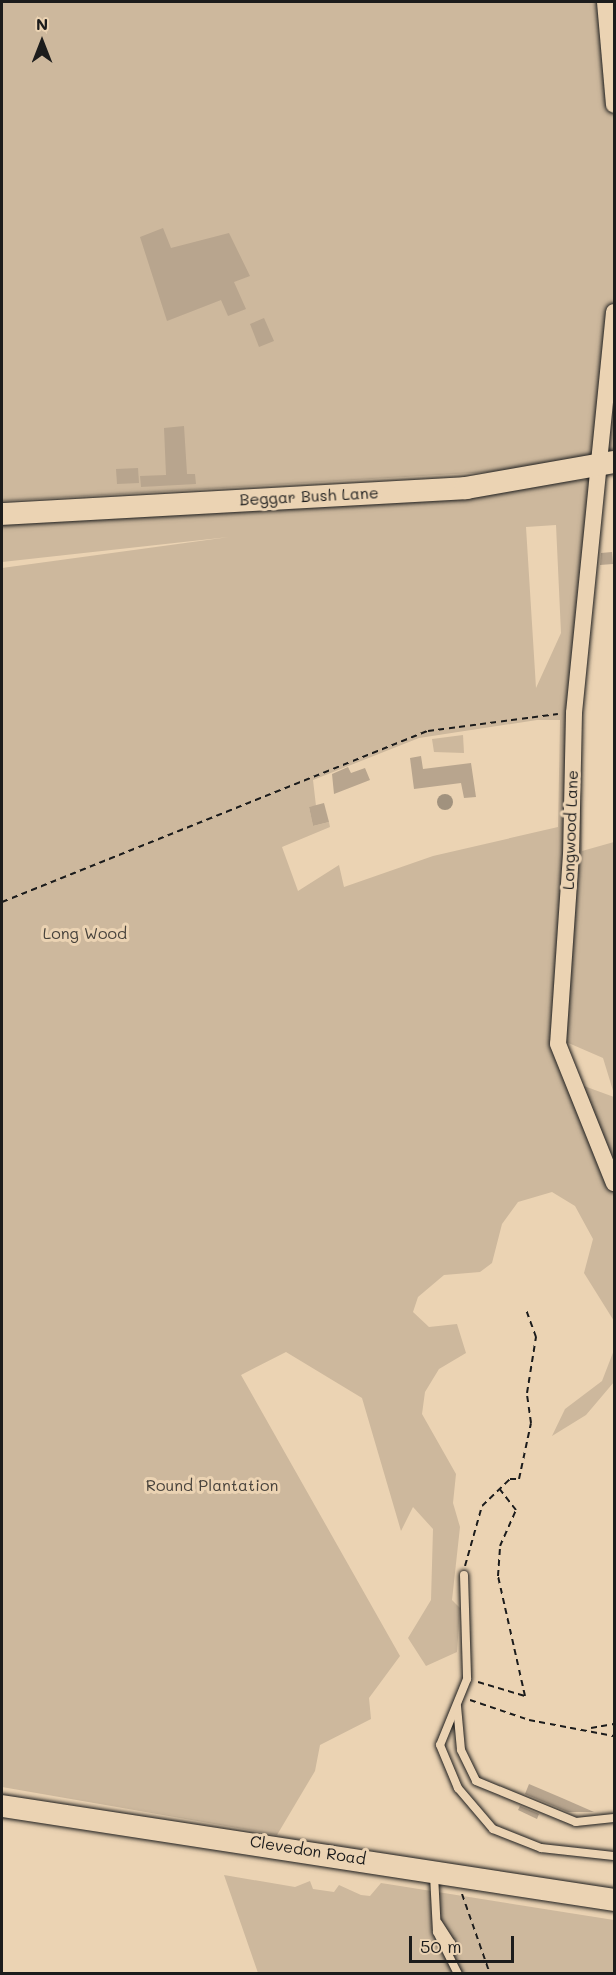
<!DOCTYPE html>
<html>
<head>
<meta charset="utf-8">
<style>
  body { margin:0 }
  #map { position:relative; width:616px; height:1975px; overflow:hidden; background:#ebd3b3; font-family:Mali,sans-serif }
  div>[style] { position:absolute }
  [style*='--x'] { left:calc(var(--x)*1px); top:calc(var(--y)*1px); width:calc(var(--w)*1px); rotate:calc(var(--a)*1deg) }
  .green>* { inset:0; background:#cdb89d }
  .water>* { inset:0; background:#a1927e }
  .round { border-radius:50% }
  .building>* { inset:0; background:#b8a58e }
  .path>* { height:2px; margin-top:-1px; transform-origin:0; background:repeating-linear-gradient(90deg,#1c1c1c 0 6px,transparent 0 10.5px) }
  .roads { filter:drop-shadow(0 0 2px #1c1c1c) drop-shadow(0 0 2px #1c1c1c) }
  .lane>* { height:8px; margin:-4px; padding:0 4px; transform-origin:4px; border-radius:4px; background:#ebd3b3 }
  .street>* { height:16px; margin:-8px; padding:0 8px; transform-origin:8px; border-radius:8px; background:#ebd3b3 }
  .secondary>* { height:22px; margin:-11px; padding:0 11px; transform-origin:11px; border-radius:11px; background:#ebd3b3 }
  span { translate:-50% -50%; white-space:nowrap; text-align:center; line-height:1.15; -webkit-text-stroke:6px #ebd3b3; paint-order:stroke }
  .street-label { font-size:16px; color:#1c1c1c }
  .park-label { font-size:16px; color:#48433c }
  .frame { position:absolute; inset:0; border:3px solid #1c1c1c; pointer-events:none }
  .north { position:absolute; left:12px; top:12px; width:60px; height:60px; -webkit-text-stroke:4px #ebd3b3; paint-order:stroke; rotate:0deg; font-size:16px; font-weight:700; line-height:24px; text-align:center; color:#1c1c1c }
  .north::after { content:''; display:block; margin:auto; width:21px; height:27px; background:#1c1c1c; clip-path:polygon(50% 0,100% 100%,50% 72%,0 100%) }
  .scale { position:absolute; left:409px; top:1936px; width:105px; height:27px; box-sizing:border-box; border:3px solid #1c1c1c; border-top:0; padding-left:8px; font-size:18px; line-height:21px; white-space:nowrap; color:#1c1c1c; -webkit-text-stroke:4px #ebd3b3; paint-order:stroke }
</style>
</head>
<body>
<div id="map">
  <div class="green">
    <i style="clip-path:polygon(2px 2px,614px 2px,614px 449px,541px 469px,2px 501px)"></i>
    <i style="clip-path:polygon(evenodd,602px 478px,579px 692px,582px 851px,614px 842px,614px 1094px,603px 1058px,550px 1035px,562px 1078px,614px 1097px,614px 1321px,584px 1273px,593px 1239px,575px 1206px,552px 1192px,518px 1202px,502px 1224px,492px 1263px,480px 1272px,444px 1275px,418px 1297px,413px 1312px,429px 1327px,457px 1324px,466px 1353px,439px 1369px,425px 1392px,422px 1414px,456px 1474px,453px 1503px,460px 1527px,452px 1600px,460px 1608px,457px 1652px,426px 1666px,408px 1638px,431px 1600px,433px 1529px,413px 1507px,401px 1531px,362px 1398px,286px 1352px,241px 1375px,400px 1656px,369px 1698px,371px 1719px,320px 1745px,315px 1771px,277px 1835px,2px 1787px,2px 568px,229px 537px,2px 562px,2px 522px,313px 508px,602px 478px,556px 525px,561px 633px,536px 688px,526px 527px,556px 525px,602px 478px,537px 720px,560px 720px,558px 827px,433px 856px,344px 887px,339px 865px,298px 891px,282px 847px,330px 827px,329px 822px,313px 826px,309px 807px,316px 806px,313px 780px,419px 738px,537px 720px)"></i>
    <i style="clip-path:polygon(463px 735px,464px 753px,434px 752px,432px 739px)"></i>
    <i style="clip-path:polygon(614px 1350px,614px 1382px,586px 1415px,552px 1436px,565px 1409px,602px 1381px)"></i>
    <i style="clip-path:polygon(224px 1875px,295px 1887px,310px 1881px,313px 1889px,334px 1892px,339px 1885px,361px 1895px,370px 1896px,381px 1883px,614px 1920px,614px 1973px,258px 1973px)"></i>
  </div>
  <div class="water">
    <i class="round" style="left:437px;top:794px;width:16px;height:16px"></i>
  </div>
  <div class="building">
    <i style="clip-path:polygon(163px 228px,171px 248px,229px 233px,250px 276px,234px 282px,246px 309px,228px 316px,221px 300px,167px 321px,140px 237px)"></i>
    <i style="clip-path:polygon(264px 318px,274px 341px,259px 347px,250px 324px)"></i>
    <i style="clip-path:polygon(184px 426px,187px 474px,195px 474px,196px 484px,141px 487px,140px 476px,166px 475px,164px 428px)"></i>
    <i style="clip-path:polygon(138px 468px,139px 483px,117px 484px,116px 469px)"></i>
    <i style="clip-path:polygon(612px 552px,613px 564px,600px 565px,601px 553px)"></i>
    <i style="clip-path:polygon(421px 756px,423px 769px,471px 763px,476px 797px,464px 798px,461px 783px,414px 789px,410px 758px)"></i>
    <i style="clip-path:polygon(348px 767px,351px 773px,365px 768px,370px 780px,334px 794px,332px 774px)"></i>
    <i style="clip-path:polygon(324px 803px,329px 822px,313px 826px,309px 807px)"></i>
    <i style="clip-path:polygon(529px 1784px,562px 1798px,594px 1812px,568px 1812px,525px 1794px)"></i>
    <i style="clip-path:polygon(520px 1806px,539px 1814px,537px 1819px,518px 1810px)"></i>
  </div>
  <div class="path">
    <i style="--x:2;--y:902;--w:459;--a:-21.9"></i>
    <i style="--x:428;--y:731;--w:131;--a:-7.5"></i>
    <i style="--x:2;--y:1295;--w:26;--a:90"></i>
    <i style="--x:465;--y:1566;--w:62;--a:-74.2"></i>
    <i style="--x:482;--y:1506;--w:39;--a:-44"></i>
    <i style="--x:510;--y:1479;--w:9;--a:0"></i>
    <i style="--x:519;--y:1479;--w:57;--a:-77.9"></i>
    <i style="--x:531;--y:1423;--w:30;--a:-98"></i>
    <i style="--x:527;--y:1393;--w:57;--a:-80.9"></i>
    <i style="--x:536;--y:1337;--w:30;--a:-110"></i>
    <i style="--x:478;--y:1682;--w:49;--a:16.6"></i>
    <i style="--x:525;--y:1696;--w:123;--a:-102.7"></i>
    <i style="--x:498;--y:1576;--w:30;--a:-86"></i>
    <i style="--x:500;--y:1546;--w:39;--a:-66"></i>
    <i style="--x:516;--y:1510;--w:28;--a:-128"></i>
    <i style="--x:470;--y:1700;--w:62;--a:18.7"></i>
    <i style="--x:529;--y:1720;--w:86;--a:10.7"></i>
    <i style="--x:591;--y:1728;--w:23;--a:-10"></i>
    <i style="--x:462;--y:1894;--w:85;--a:70.7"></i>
  </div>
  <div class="roads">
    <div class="lane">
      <i style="--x:464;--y:1575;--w:104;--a:88.3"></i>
      <i style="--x:467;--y:1679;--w:71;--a:112.2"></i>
      <i style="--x:440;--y:1745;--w:47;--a:67.3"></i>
      <i style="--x:458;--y:1788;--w:54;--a:49.5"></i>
      <i style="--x:493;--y:1829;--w:52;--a:21.6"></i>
      <i style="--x:541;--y:1848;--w:73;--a:6.3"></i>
      <i style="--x:457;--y:1706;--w:44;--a:84.8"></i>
      <i style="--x:461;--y:1750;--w:34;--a:64"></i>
      <i style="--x:476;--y:1781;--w:108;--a:22.3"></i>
      <i style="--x:576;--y:1822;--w:38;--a:-6"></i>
      <i style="--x:434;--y:1875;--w:57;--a:87"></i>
      <i style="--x:437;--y:1932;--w:47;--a:63.4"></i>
      <i style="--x:438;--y:1923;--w:24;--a:57"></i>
      <i style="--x:451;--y:1943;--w:9;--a:96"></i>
    </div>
    <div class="street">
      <i style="--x:605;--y:2;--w:103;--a:85"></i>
      <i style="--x:614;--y:312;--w:403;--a:95.7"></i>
      <i style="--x:574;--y:713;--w:141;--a:91.2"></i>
      <i style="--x:571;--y:854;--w:190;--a:93.9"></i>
      <i style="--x:558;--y:1044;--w:150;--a:68.1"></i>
    </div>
    <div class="secondary">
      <i style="--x:2;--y:514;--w:465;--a:-3.2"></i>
      <i style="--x:466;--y:488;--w:150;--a:-10"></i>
      <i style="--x:2;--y:1806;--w:619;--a:8.73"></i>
    </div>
  </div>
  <div class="street-label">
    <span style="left:309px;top:496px;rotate:-3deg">Beggar Bush Lane</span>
    <span style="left:570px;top:830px;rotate:-88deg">Longwood Lane</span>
    <span style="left:308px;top:1850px;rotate:9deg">Clevedon Road</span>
  </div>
  <div class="park-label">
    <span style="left:85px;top:933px">Long Wood</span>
    <span style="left:212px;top:1485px">Round Plantation</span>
  </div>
  <div class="frame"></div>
  <div class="north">N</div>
  <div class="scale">50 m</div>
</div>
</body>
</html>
